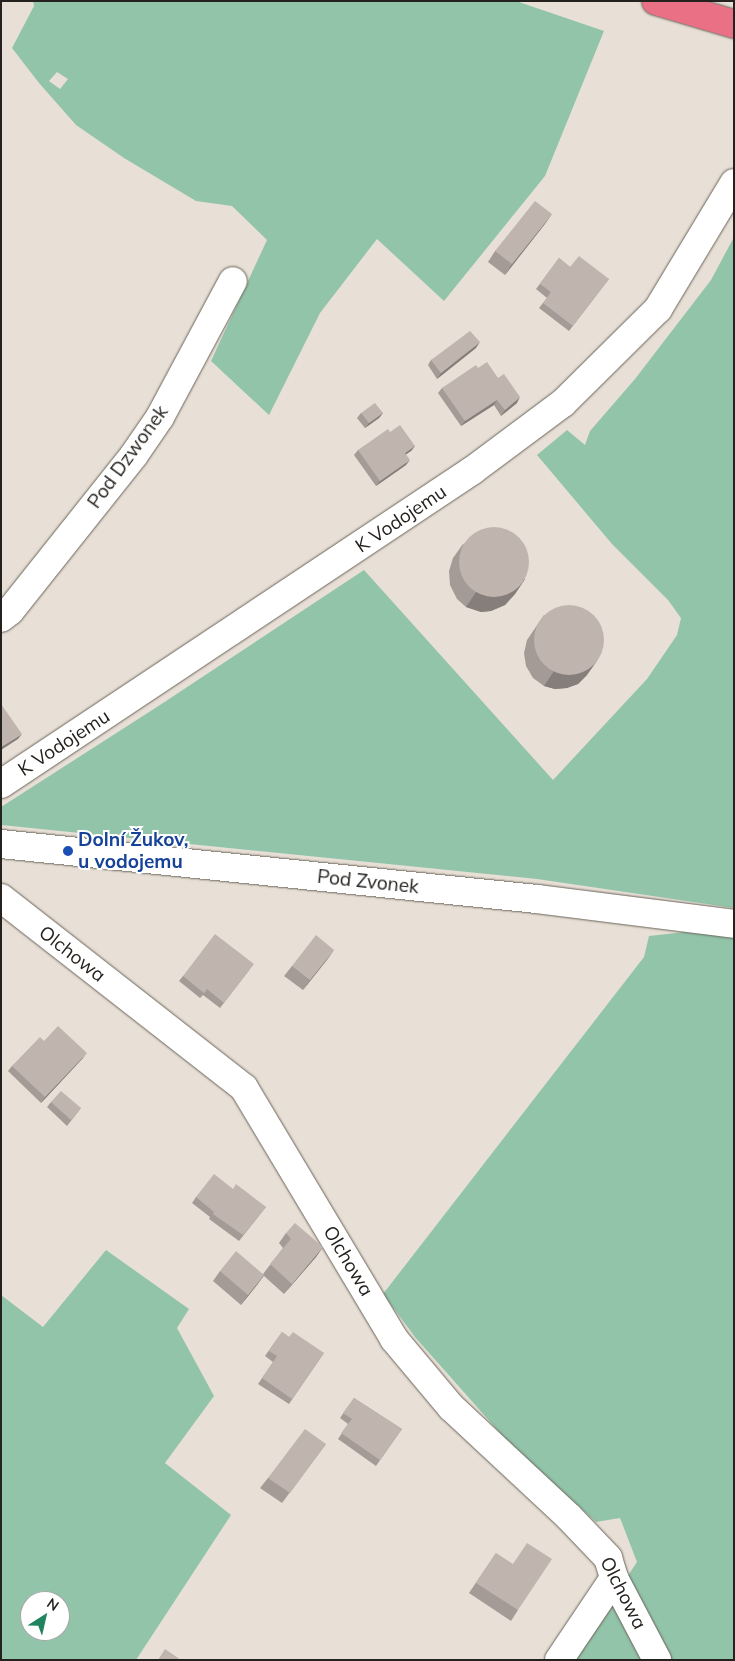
<!DOCTYPE html>
<html>
<head>
<meta charset="utf-8">
<style>
  body { margin:0 }
  #map { position:relative; width:735px; height:1661px; overflow:hidden; background:#e8e0d6; font-family:Mulish,sans-serif }
  div>[style] { position:absolute }
  [style*='--x'] { left:calc(var(--x)*1px); top:calc(var(--y)*1px); width:calc(var(--w)*1px); rotate:calc(var(--a)*1deg) }
  .green>* { inset:0; background:#92c4aa }
  .roads { filter:drop-shadow(0 0 1px #6a635a) drop-shadow(0 0 1px #6a635a) }
  .minor>* { height:28px; margin:-14px; padding:0 14px; transform-origin:14px; border-radius:14px; background:#fff }
  .highway>* { height:28px; margin:-14px; padding:0 14px; transform-origin:14px; border-radius:14px; background:#ea7086 }
  .wall>* { inset:0; background:#a59b96 }
  .shaded-wall>* { inset:0; background:#867e7a }
  .building>* { inset:0; background:#c0b4af }
  .round { border-radius:50% }
  .dots>* { width:14px; height:14px; translate:-50% -50%; box-sizing:border-box; border:2px solid #fff; border-radius:50% }
  span { translate:-50% -50%; white-space:nowrap; text-align:center; line-height:1.15; -webkit-text-stroke:4px #fff; paint-order:stroke }
  .street-label { font-size:19px; color:#24211e }
  .transit-label { font-size:19px; color:#164399; font-weight:700 }
  .left { translate:0 -50%; text-align:left }
  .frame { position:absolute; inset:0; border:2px solid #24211e; pointer-events:none }
  .north { position:absolute; left:20px; top:1591px; width:50px; height:50px; box-sizing:border-box; background:#fff; border:1px solid #a7a6a5; border-radius:50%; rotate:35deg; font-size:14px; font-weight:700; line-height:20px; text-align:center; color:#24211e }
  .north::after { content:''; display:block; margin:auto; width:18px; height:22px; background:#20845f; clip-path:polygon(50% 0,100% 100%,50% 72%,0 100%) }
</style>
</head>
<body>
<div id="map">
  <div class="green">
    <i style="clip-path:polygon(evenodd,33px 1px,516px 1px,604px 31px,545px 176px,444px 301px,377px 239px,320px 313px,269px 415px,211px 361px,267px 240px,232px 206px,196px 201px,124px 158px,76px 125px,39px 83px,12px 48px,34px 6px,33px 1px,57px 72px,68px 79px,60px 89px,49px 81px,57px 72px)"></i>
    <i style="clip-path:polygon(734px 237px,734px 908px,537px 879px,1px 825px,1px 807px,160px 705px,364px 570px,553px 780px,647px 679px,677px 635px,681px 618px,668px 600px,612px 544px,537px 455px,567px 430px,585px 445px,590px 431px,635px 379px,711px 280px)"></i>
    <i style="clip-path:polygon(685px 932px,734px 937px,734px 1660px,572px 1660px,637px 1562px,620px 1518px,596px 1522px,508px 1442px,415px 1337px,383px 1294px,644px 957px,649px 936px)"></i>
    <i style="clip-path:polygon(evenodd,106px 1250px,189px 1309px,177px 1328px,214px 1396px,165px 1463px,231px 1515px,136px 1660px,1px 1660px,1px 1295px,43px 1327px,106px 1250px,30px 1601px,60px 1601px,60px 1631px,30px 1631px,30px 1601px)"></i>
  </div>
  <div class="roads">
    <div class="minor">
      <i style="--x:1;--y:618;--w:11;--a:-38"></i>
      <i style="--x:10;--y:611;--w:199;--a:-51.5"></i>
      <i style="--x:134;--y:455;--w:46;--a:-55.6"></i>
      <i style="--x:160;--y:417;--w:154;--a:-61.8"></i>
      <i style="--x:1;--y:784;--w:567;--a:-33.63"></i>
      <i style="--x:473;--y:470;--w:112;--a:-36.7"></i>
      <i style="--x:563;--y:403;--w:134;--a:-44.7"></i>
      <i style="--x:658;--y:309;--w:147;--a:-58.9"></i>
      <i style="--x:1;--y:844;--w:539;--a:5.86"></i>
      <i style="--x:537;--y:899;--w:199;--a:7.2"></i>
      <i style="--x:1;--y:898;--w:308;--a:38"></i>
      <i style="--x:244;--y:1088;--w:292;--a:59.1"></i>
      <i style="--x:394;--y:1339;--w:89;--a:50"></i>
      <i style="--x:451;--y:1407;--w:161;--a:43"></i>
      <i style="--x:569;--y:1517;--w:57;--a:46.4"></i>
      <i style="--x:608;--y:1558;--w:21;--a:73"></i>
      <i style="--x:614;--y:1578;--w:93;--a:62.3"></i>
      <i style="--x:559;--y:1660;--w:99;--a:-56.1"></i>
    </div>
    <div class="highway">
      <i style="--x:656;--y:1;--w:81;--a:16.4"></i>
    </div>
  </div>
  <div class="wall">
    <i style="clip-path:polygon(552px 214px,505px 275px,488px 262px,495px 251px)"></i>
    <i style="clip-path:polygon(559px 258px,570px 267px,609px 279px,569px 331px,539px 308px,547px 298px,536px 289px)"></i>
    <i style="clip-path:polygon(476px 348px,437px 379px,428px 365px,431px 360px)"></i>
    <i style="clip-path:polygon(478px 368px,498px 378px,517px 403px,501px 416px,494px 405px,461px 426px,438px 393px,442px 388px)"></i>
    <i style="clip-path:polygon(361px 413px,383px 413px,379px 418px,365px 428px,357px 418px)"></i>
    <i style="clip-path:polygon(390px 432px,415px 446px,411px 451px,406px 454px,406px 465px,376px 486px,354px 455px,358px 450px)"></i>
    <i style="clip-path:polygon(463px 544px,525px 579px,515px 594px,505px 605px,491px 611px,481px 612px,466px 607px,457px 599px,450px 585px,449px 571px,453px 558px)"></i>
    <i style="clip-path:polygon(544px 615px,587px 675px,578px 684px,567px 688px,555px 689px,544px 686px,533px 678px,526px 666px,524px 653px,527px 640px)"></i>
    <i style="clip-path:polygon(334px 950px,303px 990px,284px 976px,292px 966px)"></i>
    <i style="clip-path:polygon(250px 969px,220px 1008px,203px 995px,200px 998px,179px 981px,183px 976px)"></i>
    <i style="clip-path:polygon(44px 1041px,83px 1058px,41px 1103px,8px 1071px,12px 1066px)"></i>
    <i style="clip-path:polygon(51px 1102px,81px 1108px,67px 1126px,47px 1107px)"></i>
    <i style="clip-path:polygon(233px 1189px,266px 1207px,239px 1241px,209px 1219px,210px 1217px,192px 1203px,196px 1197px)"></i>
    <i style="clip-path:polygon(286px 1233px,323px 1247px,316px 1257px,284px 1294px,264px 1276px,241px 1305px,213px 1281px,220px 1271px,263px 1274px,283px 1248px,279px 1243px)"></i>
    <i style="clip-path:polygon(282px 1332px,289px 1337px,324px 1353px,289px 1404px,258px 1384px,273px 1362px,265px 1356px)"></i>
    <i style="clip-path:polygon(354px 1398px,402px 1429px,376px 1466px,338px 1439px,348px 1424px,340px 1418px)"></i>
    <i style="clip-path:polygon(326px 1444px,282px 1503px,260px 1488px,268px 1478px)"></i>
    <i style="clip-path:polygon(496px 1553px,518px 1610px,511px 1621px,469px 1593px)"></i>
  </div>
  <div class="shaded-wall">
    <i style="clip-path:polygon(552px 214px,545px 224px,505px 275px,512px 264px)"></i>
    <i style="clip-path:polygon(480px 342px,476px 348px,437px 379px,441px 373px)"></i>
    <i style="clip-path:polygon(520px 397px,517px 403px,501px 416px,505px 410px)"></i>
    <i style="clip-path:polygon(497px 400px,494px 405px,461px 426px,465px 421px)"></i>
    <i style="clip-path:polygon(383px 413px,379px 418px,365px 428px,369px 423px)"></i>
    <i style="clip-path:polygon(415px 446px,411px 451px,401px 458px,405px 453px)"></i>
    <i style="clip-path:polygon(410px 460px,406px 465px,376px 486px,380px 481px)"></i>
    <i style="clip-path:polygon(525px 579px,515px 594px,505px 605px,491px 611px,481px 612px,466px 607px,476px 592px)"></i>
    <i style="clip-path:polygon(597px 661px,587px 675px,578px 684px,567px 688px,555px 689px,544px 686px,554px 671px)"></i>
    <i style="clip-path:polygon(22px 734px,18px 739px,1px 750px,1px 747px)"></i>
    <i style="clip-path:polygon(334px 950px,327px 960px,303px 990px,310px 980px)"></i>
    <i style="clip-path:polygon(87px 1053px,83px 1058px,41px 1103px,45px 1097px)"></i>
    <i style="clip-path:polygon(323px 1247px,316px 1257px,284px 1294px,292px 1284px)"></i>
    <i style="clip-path:polygon(264px 1275px,257px 1285px,241px 1305px,248px 1295px)"></i>
  </div>
  <div class="building">
    <i style="clip-path:polygon(535px 201px,552px 214px,512px 264px,495px 251px)"></i>
    <i style="clip-path:polygon(579px 256px,609px 279px,573px 326px,543px 303px,551px 292px,540px 284px,559px 258px,570px 267px)"></i>
    <i style="clip-path:polygon(470px 331px,480px 342px,441px 373px,431px 360px)"></i>
    <i style="clip-path:polygon(487px 362px,498px 378px,504px 374px,520px 397px,505px 410px,497px 400px,465px 421px,442px 388px,476px 365px,478px 368px)"></i>
    <i style="clip-path:polygon(375px 403px,383px 413px,369px 423px,361px 413px)"></i>
    <i style="clip-path:polygon(400px 425px,415px 446px,405px 453px,410px 460px,380px 481px,358px 450px,388px 429px,390px 432px)"></i>
    <i class="round" style="left:459px;top:527px;width:70px;height:70px"></i>
    <i class="round" style="left:534px;top:605px;width:70px;height:70px"></i>
    <i style="clip-path:polygon(1px 704px,22px 734px,1px 747px)"></i>
    <i style="clip-path:polygon(215px 934px,254px 964px,224px 1003px,207px 989px,204px 993px,183px 976px)"></i>
    <i style="clip-path:polygon(316px 935px,334px 950px,310px 980px,292px 966px)"></i>
    <i style="clip-path:polygon(58px 1026px,87px 1053px,45px 1097px,12px 1066px,40px 1037px,44px 1041px)"></i>
    <i style="clip-path:polygon(61px 1091px,81px 1108px,71px 1120px,51px 1102px)"></i>
    <i style="clip-path:polygon(214px 1174px,233px 1189px,236px 1184px,266px 1207px,243px 1235px,213px 1214px,214px 1212px,196px 1197px)"></i>
    <i style="clip-path:polygon(295px 1223px,323px 1247px,292px 1284px,270px 1264px,291px 1239px,286px 1233px)"></i>
    <i style="clip-path:polygon(236px 1251px,264px 1275px,248px 1295px,220px 1271px)"></i>
    <i style="clip-path:polygon(282px 1332px,289px 1337px,293px 1332px,324px 1353px,292px 1399px,262px 1378px,277px 1356px,269px 1351px)"></i>
    <i style="clip-path:polygon(354px 1398px,402px 1429px,380px 1460px,341px 1433px,352px 1419px,343px 1413px)"></i>
    <i style="clip-path:polygon(305px 1429px,326px 1444px,290px 1493px,268px 1478px)"></i>
    <i style="clip-path:polygon(527px 1543px,552px 1559px,518px 1610px,476px 1583px,496px 1553px,513px 1564px)"></i>
    <i style="clip-path:polygon(165px 1649px,181px 1660px,158px 1660px)"></i>
  </div>
  <div class="dots">
    <i style="left:68px;top:851px;background:#1a4fb4"></i>
  </div>
  <div class="street-label">
    <span style="left:128px;top:457px;rotate:-54deg">Pod Dzwonek</span>
    <span style="left:401px;top:519px;rotate:-34deg">K Vodojemu</span>
    <span style="left:64px;top:743px;rotate:-33deg">K Vodojemu</span>
    <span style="left:368px;top:882px;rotate:6deg">Pod Zvonek</span>
    <span style="left:72px;top:954px;rotate:38deg">Olchowa</span>
    <span style="left:348px;top:1261px;rotate:59deg">Olchowa</span>
    <span style="left:623px;top:1593px;rotate:63deg">Olchowa</span>
  </div>
  <div class="transit-label">
    <span class="left" style="left:78px;top:851px">Dolní Žukov,<br>u vodojemu</span>
  </div>
  <div class="frame"></div>
  <div class="north">N</div>
</div>
</body>
</html>
